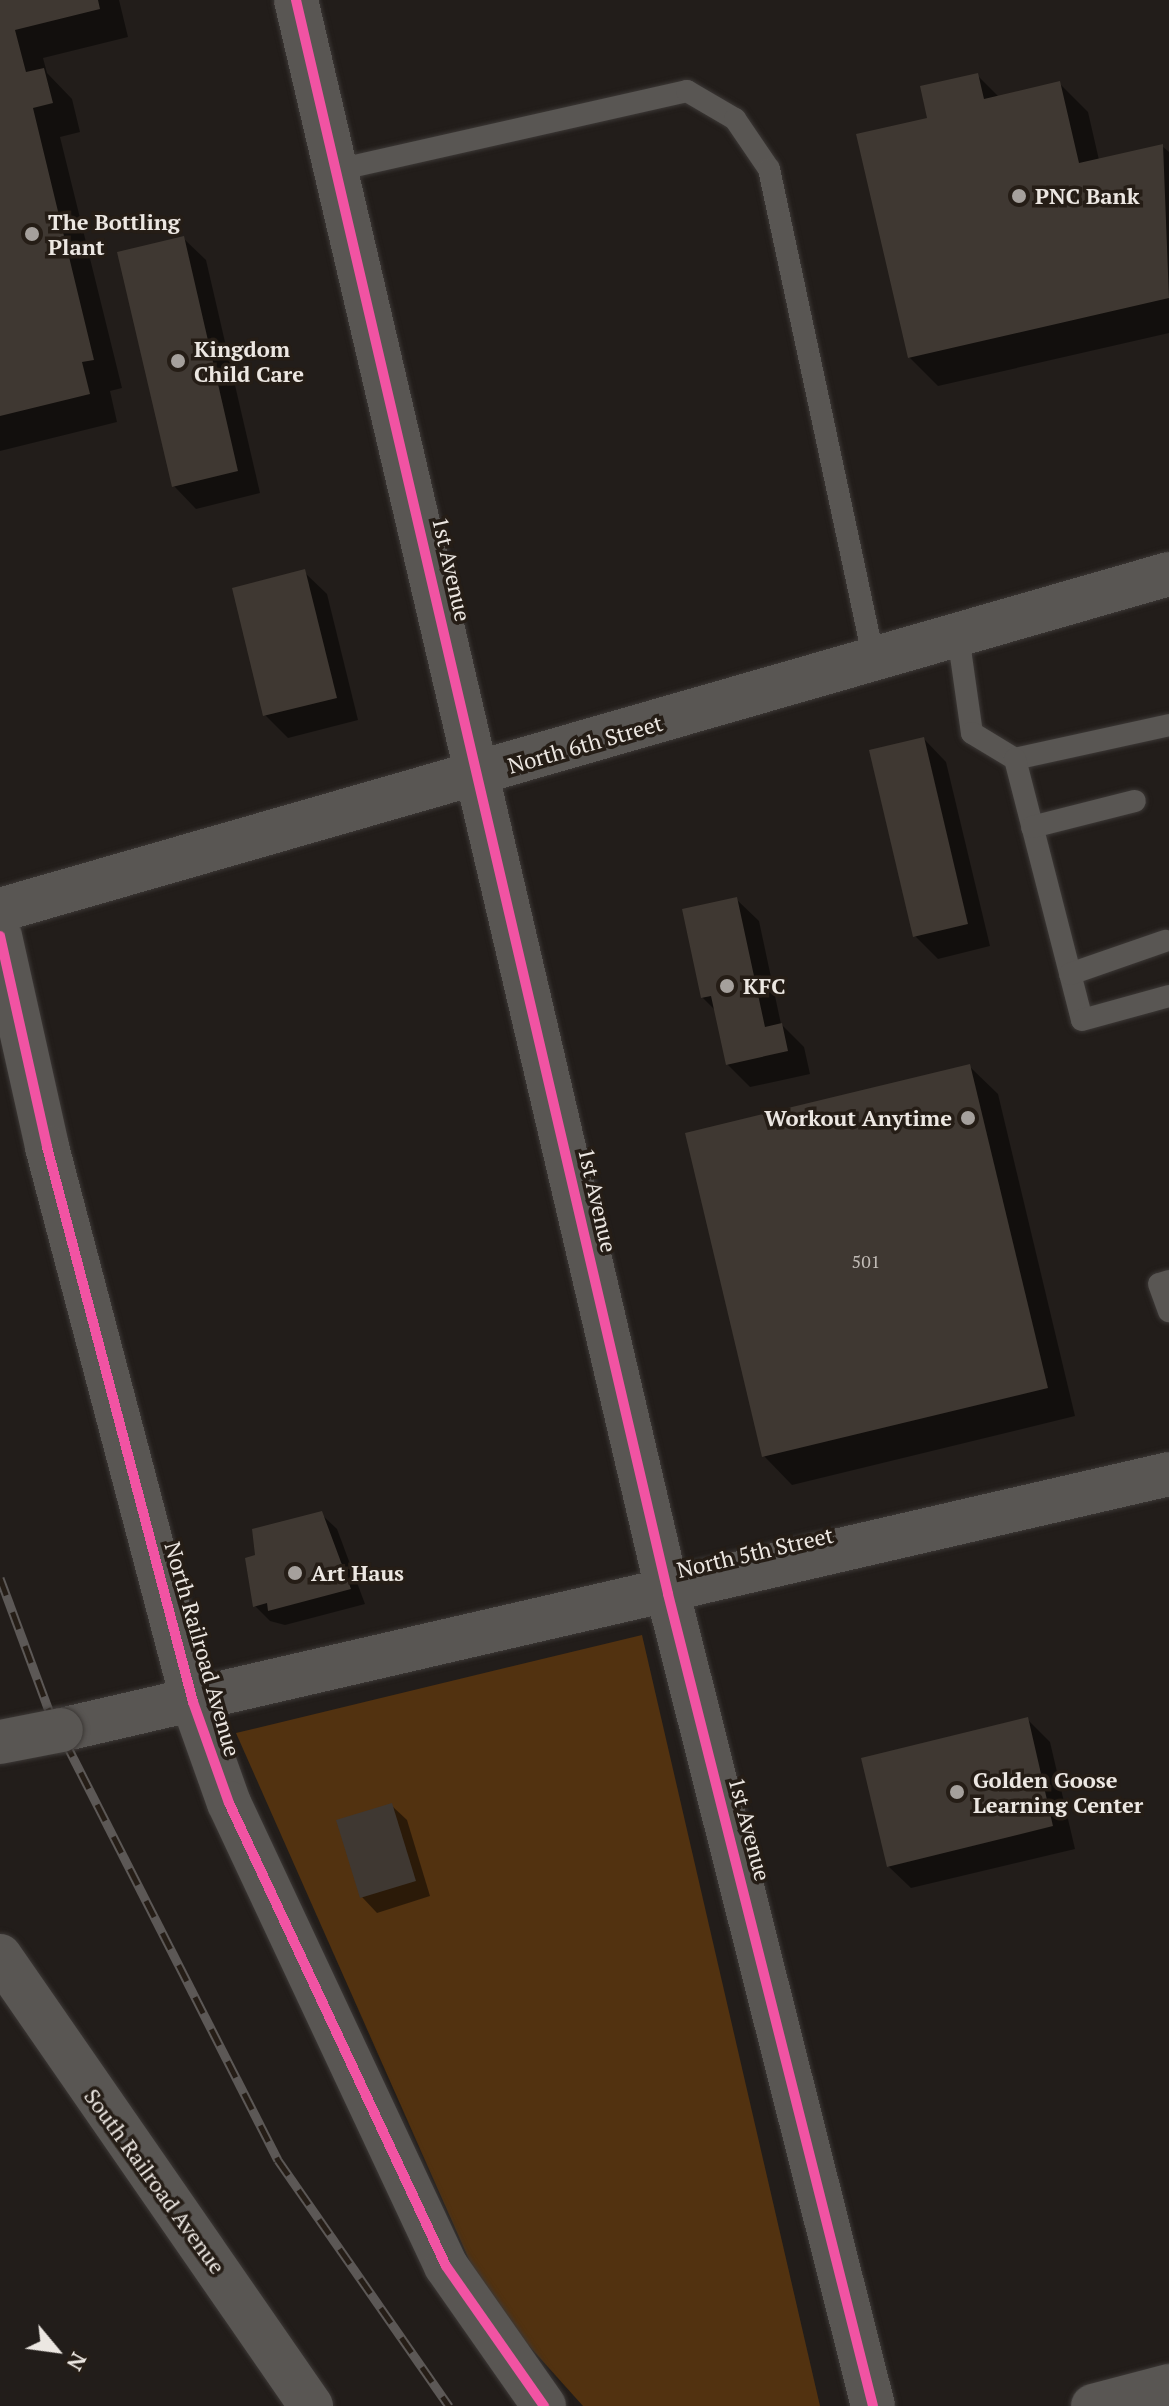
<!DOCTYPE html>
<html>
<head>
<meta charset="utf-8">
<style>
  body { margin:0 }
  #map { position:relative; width:1169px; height:2406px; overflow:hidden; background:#221d1a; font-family:"PT Serif",serif }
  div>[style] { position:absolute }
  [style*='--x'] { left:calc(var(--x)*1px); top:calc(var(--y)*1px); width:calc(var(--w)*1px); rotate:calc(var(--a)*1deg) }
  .green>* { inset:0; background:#523210 }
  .shadow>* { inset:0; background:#0007 }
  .building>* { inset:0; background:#3f3832 }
  .roads { filter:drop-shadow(0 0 2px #3c3836) drop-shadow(0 0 2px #3c3836) }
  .lane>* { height:22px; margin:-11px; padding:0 11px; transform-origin:11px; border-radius:11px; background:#595653 }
  .street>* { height:44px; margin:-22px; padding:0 22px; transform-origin:22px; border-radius:22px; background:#595653 }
  .secondary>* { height:44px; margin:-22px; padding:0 22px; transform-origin:22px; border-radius:22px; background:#595653 }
  .rail>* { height:9px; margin-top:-4.5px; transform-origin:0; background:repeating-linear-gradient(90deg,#251d16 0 18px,#5c5856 0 36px); box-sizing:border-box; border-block:2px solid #5c5856 }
  .bridges { filter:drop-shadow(0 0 2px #3c3836) drop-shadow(0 0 2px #3c3836) }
  .street-bridge>* { height:44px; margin:-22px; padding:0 22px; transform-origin:22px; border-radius:22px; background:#595653 }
  .cycleway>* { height:10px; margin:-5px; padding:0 5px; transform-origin:5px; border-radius:5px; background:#f153a3 }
  .dots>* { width:22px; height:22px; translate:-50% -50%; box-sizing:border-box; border:4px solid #251d16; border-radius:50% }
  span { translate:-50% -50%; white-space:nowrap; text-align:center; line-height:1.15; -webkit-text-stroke:7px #251d16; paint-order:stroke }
  .number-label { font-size:18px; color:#c1bbb6 }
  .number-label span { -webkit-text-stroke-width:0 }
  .poi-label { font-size:22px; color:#ece7e2; font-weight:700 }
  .left { translate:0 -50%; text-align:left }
  .right { translate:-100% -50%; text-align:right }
  .street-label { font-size:22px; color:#ece7e2 }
  .north { position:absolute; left:16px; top:2310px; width:80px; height:80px; -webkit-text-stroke:6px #251d16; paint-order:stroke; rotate:119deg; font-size:22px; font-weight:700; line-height:32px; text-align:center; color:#ece7e2 }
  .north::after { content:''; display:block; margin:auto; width:28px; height:36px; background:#ece7e2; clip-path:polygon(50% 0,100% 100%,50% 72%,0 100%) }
</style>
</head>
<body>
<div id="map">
  <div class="green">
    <i style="clip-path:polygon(642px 1635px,820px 2406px,583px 2406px,486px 2298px,236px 1733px)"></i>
  </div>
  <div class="shadow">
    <i style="clip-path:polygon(0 0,119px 0,128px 37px,43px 58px,47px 73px,72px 99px,80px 132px,60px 137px,122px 388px,110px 391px,117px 422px,0 451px)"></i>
    <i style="clip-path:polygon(977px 75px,999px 97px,1060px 84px,1088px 112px,1099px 160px,1162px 146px,1169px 152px,1169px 333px,938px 386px,909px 357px,930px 119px)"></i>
    <i style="clip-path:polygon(183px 238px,206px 260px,260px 493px,196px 509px,174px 486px)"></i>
    <i style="clip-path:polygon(304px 572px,327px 594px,358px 720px,288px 738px,265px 715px)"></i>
    <i style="clip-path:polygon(924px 739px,946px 762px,990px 946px,938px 959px,915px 936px)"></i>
    <i style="clip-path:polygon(736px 899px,759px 921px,781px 1024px,804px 1047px,810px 1074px,750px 1087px,727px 1064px,716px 1011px,702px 997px)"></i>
    <i style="clip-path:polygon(969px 1066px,998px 1094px,1075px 1416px,792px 1485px,764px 1456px)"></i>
    <i style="clip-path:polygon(321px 1514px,337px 1529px,365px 1604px,285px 1625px,270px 1621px,255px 1606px,258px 1557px)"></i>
    <i style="clip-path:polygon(1027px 1719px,1050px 1742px,1075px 1849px,911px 1888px,888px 1866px)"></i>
    <i style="clip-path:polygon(391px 1805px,407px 1820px,430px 1896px,377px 1913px,362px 1897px)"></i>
  </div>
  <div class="building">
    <i style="clip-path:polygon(0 0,98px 0,100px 9px,15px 30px,26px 72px,44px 68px,53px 103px,33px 108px,94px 360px,82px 362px,90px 394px,0 416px)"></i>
    <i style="clip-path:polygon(978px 73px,984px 99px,1060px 81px,1079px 163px,1163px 144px,1169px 298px,908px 358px,856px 134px,927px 118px,920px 86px)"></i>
    <i style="clip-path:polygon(184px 236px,238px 471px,172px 487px,117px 252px)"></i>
    <i style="clip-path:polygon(305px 569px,337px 698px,263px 716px,232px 588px)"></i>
    <i style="clip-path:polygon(924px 737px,968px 924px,913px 937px,869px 750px)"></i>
    <i style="clip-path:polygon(737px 897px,765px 1027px,782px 1023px,788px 1051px,726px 1065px,711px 996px,701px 998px,682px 909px)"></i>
    <i style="clip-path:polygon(970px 1064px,1048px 1388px,762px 1457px,685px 1133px)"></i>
    <i style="clip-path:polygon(322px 1511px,351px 1589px,268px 1611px,267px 1603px,253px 1607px,245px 1558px,255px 1555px,252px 1529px)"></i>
    <i style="clip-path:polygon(1028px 1717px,1053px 1826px,887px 1867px,861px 1758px)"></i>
    <i style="clip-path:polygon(392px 1803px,416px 1881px,360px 1898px,336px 1820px)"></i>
  </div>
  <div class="roads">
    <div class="lane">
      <i style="--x:337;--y:170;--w:359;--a:-12.7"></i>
      <i style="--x:687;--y:91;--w:56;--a:30.3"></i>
      <i style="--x:735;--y:119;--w:60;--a:55.8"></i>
      <i style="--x:769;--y:169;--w:502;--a:77.93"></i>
      <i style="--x:958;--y:635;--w:99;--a:81.9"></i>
      <i style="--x:972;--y:733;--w:50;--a:31.2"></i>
      <i style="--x:1015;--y:759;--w:158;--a:-12.4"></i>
      <i style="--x:1015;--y:759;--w:269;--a:75.6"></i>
      <i style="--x:1082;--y:1020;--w:90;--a:-15.4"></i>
      <i style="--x:1032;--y:827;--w:106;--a:-14.2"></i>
      <i style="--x:1070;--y:974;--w:101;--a:-19.2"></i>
      <i style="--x:1169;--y:1281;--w:10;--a:163"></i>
      <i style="--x:1159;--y:1284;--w:29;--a:70"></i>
    </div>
    <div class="street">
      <i style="--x:296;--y:0;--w:1637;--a:76.86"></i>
      <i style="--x:668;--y:1594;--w:837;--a:75.83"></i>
      <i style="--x:0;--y:936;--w:216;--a:77.4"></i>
      <i style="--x:47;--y:1147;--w:574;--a:75.26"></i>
      <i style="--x:193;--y:1702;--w:107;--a:70.4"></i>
      <i style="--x:229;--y:1803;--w:511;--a:64.89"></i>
      <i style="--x:446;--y:2266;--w:171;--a:55"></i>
      <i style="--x:61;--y:1730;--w:1137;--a:-13.01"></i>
      <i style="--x:0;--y:1956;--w:547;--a:55.35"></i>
      <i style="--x:1093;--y:2406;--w:79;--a:-14.7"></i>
    </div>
    <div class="secondary">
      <i style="--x:0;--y:910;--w:1216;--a:-16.04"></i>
    </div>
  </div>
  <div class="rail">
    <i style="--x:0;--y:1578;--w:139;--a:69.7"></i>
    <i style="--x:48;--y:1708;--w:507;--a:63.03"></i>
    <i style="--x:278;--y:2160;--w:300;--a:55.2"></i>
  </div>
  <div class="bridges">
    <div class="street-bridge">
      <i style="--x:0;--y:1742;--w:62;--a:-11.1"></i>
    </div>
  </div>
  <div class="cycleway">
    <i style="--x:296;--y:0;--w:1637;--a:76.86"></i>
    <i style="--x:668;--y:1594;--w:837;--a:75.83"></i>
    <i style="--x:0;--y:936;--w:216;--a:77.4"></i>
    <i style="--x:47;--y:1147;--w:574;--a:75.26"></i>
    <i style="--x:193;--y:1702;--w:107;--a:70.4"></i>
    <i style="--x:229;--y:1803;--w:511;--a:64.89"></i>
    <i style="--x:446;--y:2266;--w:171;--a:55"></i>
  </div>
  <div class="dots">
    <i style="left:1019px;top:196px;background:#a5a09c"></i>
    <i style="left:32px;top:234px;background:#a5a09c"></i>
    <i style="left:178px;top:361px;background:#a5a09c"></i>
    <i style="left:727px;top:986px;background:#a5a09c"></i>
    <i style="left:968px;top:1118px;background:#a5a09c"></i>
    <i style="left:295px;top:1573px;background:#a5a09c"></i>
    <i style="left:957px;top:1792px;background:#a5a09c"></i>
  </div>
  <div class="number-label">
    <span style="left:866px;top:1261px">501</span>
  </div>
  <div class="poi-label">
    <span class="left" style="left:1035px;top:196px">PNC Bank</span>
    <span class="left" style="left:48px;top:234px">The Bottling<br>Plant</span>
    <span class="left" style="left:194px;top:361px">Kingdom<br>Child Care</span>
    <span class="left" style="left:743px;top:986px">KFC</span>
    <span class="right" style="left:952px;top:1118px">Workout Anytime</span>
    <span class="left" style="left:311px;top:1573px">Art Haus</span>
    <span class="left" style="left:973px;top:1792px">Golden Goose<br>Learning Center</span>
  </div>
  <div class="street-label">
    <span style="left:452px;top:569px;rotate:77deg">1st Avenue</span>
    <span style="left:585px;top:744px;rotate:-16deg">North 6th Street</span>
    <span style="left:598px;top:1200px;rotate:77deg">1st Avenue</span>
    <span style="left:755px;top:1552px;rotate:-13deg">North 5th Street</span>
    <span style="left:203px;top:1649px;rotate:74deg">North Railroad Avenue</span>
    <span style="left:750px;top:1829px;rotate:75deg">1st Avenue</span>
    <span style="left:155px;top:2181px;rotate:54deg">South Railroad Avenue</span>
  </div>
  <div class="north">N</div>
</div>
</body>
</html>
